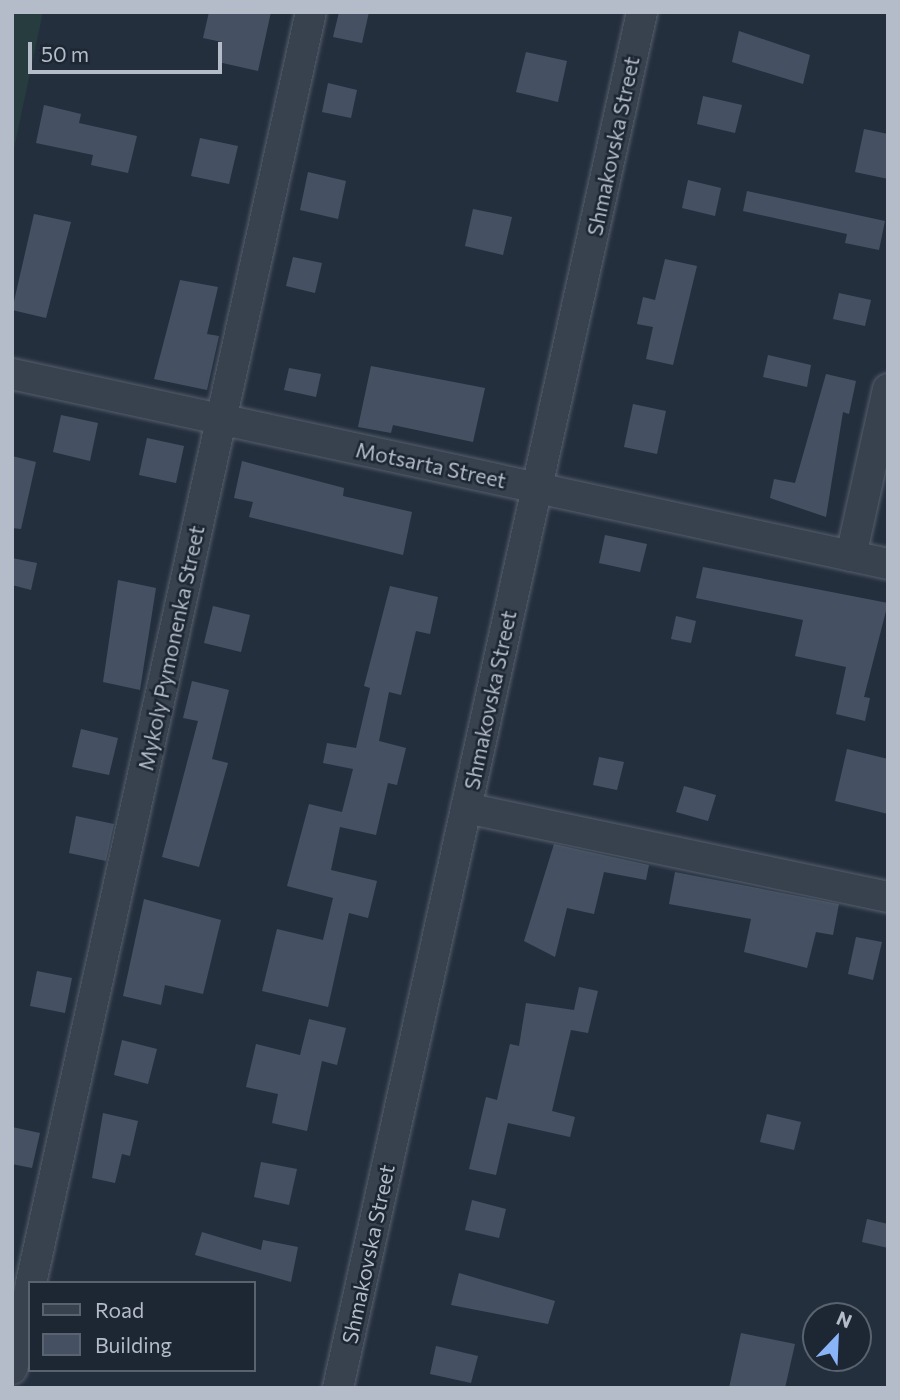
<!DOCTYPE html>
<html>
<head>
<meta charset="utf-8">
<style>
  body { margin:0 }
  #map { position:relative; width:900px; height:1400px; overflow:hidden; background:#242f3e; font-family:Commissioner,sans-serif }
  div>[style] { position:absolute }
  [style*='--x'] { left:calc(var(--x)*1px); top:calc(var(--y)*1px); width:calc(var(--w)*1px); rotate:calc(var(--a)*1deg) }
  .green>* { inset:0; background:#263c3f }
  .building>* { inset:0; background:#455162 }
  .roads { filter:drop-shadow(0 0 2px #565f6c) drop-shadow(0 0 2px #565f6c) }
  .minor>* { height:30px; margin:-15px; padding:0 15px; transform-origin:15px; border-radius:15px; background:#38414e }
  span { translate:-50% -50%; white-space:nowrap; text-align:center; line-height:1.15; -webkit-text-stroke:5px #1d2633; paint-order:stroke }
  .street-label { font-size:21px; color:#b4bcc9 }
  .frame { position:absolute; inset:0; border:14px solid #b4bcc9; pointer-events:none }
  .legend { position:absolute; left:28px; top:1281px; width:228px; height:91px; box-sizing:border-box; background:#1d2633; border:2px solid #59626f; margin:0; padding:9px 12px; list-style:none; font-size:21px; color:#b4bcc9 }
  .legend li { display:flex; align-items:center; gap:14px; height:35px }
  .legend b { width:35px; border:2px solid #59626f }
  .north { position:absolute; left:802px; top:1302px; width:70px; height:70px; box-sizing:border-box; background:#1d2633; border:2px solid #59626f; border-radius:50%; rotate:23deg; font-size:19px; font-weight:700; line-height:28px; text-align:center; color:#b4bcc9 }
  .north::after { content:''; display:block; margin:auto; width:24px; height:32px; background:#8ab4f8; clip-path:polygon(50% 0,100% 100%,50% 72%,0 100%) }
  .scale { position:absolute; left:28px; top:42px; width:194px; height:32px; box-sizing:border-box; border:4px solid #b4bcc9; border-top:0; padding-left:9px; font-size:21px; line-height:24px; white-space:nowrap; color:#b4bcc9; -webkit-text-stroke:5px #1d2633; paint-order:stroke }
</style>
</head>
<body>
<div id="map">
  <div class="green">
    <i style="clip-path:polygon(12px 12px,43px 12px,12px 158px)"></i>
  </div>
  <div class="building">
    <i style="clip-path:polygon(209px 12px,271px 12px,258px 71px,218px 62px,222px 42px,203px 38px)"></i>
    <i style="clip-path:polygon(339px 12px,369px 12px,362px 43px,333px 37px)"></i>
    <i style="clip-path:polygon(739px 31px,810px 55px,803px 84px,732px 62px)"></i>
    <i style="clip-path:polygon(526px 52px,567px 61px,558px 102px,516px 92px)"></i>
    <i style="clip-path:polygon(328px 83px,357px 90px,351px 118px,322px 112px)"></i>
    <i style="clip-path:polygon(703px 96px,742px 105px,735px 133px,697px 124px)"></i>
    <i style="clip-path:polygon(44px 105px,81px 114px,79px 123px,137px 136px,128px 173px,91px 165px,93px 155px,36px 143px)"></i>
    <i style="clip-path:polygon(864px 129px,888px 134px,888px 179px,855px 172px)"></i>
    <i style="clip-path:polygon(200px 138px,238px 146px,229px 184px,191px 176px)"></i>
    <i style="clip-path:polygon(308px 172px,346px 181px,338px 219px,300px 210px)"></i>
    <i style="clip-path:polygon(688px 180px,721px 188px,715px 216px,682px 208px)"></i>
    <i style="clip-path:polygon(747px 191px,885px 221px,879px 250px,845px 243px,847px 234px,743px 211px)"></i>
    <i style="clip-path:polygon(473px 209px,512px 217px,503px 255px,465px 246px)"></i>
    <i style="clip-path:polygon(34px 214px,71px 222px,46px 318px,12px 310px)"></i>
    <i style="clip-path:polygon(293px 257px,322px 263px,315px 293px,286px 286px)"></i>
    <i style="clip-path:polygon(665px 259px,697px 266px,673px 365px,646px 359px,653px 327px,637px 324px,643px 297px,655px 300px)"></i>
    <i style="clip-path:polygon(180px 280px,218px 287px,207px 334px,219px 336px,207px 390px,154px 379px)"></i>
    <i style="clip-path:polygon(839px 293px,871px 300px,865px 326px,833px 319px)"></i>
    <i style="clip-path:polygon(768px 355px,811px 365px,807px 387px,763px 377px)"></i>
    <i style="clip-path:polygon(371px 366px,485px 388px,473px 442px,393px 425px,391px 433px,358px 427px)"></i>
    <i style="clip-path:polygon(289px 368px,321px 374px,316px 397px,284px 390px)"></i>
    <i style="clip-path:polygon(826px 374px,856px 381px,849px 414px,843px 412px,826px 517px,770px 498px,774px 479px,795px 483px)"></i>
    <i style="clip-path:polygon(633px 404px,666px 411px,657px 454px,624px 447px)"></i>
    <i style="clip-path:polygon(61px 415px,98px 423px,90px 461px,53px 452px)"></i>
    <i style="clip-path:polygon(147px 438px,184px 446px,176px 483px,139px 475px)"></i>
    <i style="clip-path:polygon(12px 456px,36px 462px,21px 529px,12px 528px)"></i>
    <i style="clip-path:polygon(242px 461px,344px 488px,343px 496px,412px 512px,403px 555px,249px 517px,253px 502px,234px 498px)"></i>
    <i style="clip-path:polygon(605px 535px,647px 544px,640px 572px,599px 563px)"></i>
    <i style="clip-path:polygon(12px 558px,37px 563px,31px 590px,12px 585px)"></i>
    <i style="clip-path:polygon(703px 567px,888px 603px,864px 697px,870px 698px,865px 721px,836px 714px,846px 667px,795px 656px,803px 620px,696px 598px)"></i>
    <i style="clip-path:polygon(118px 580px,156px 588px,140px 690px,103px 682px)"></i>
    <i style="clip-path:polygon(390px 586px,438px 597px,430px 634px,416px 631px,401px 695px,389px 692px,379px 741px,406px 748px,397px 785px,388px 783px,376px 835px,340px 827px,331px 870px,377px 881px,368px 918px,349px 913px,328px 1007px,262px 991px,277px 929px,323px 940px,333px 898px,287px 886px,309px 804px,342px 812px,353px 769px,323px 763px,327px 743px,356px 748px,370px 688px,364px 686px)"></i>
    <i style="clip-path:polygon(213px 606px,250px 615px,241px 652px,204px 643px)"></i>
    <i style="clip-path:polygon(676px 616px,696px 621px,691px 643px,671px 639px)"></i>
    <i style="clip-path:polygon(192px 681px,229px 690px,212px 759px,228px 763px,199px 867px,162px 857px,198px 721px,183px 718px)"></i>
    <i style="clip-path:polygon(81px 729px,118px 738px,109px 775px,72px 767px)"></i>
    <i style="clip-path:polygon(847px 749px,888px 759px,888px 814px,835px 801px)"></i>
    <i style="clip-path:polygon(599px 757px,624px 762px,617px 790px,593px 785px)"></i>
    <i style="clip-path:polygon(684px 786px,716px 795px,708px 821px,676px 812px)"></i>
    <i style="clip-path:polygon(76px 816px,114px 824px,106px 861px,69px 853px)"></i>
    <i style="clip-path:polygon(554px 844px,649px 865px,646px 880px,604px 872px,594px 914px,567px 908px,555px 957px,524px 941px)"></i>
    <i style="clip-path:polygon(675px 872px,839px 904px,833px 935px,816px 932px,807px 968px,744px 952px,751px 919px,669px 904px)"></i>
    <i style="clip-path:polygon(144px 899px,221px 920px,203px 994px,165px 985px,161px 1005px,123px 996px)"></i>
    <i style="clip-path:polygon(856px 937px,882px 942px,873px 980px,848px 974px)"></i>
    <i style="clip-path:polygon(37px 971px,72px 978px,65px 1013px,30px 1006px)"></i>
    <i style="clip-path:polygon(579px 987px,598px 991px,588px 1033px,571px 1030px,552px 1111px,575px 1117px,570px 1137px,508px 1123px,496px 1175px,469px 1169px,486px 1097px,497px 1100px,510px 1044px,519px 1046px,526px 1003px,574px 1010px)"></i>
    <i style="clip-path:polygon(309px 1019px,346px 1028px,337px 1065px,322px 1061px,307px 1131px,272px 1123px,278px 1094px,246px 1087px,256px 1044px,300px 1055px)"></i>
    <i style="clip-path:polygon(122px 1040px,157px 1049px,148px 1084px,114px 1075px)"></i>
    <i style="clip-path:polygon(103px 1113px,138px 1121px,130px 1156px,122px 1154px,115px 1183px,92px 1178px)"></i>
    <i style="clip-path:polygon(767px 1114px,801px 1122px,794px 1150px,760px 1142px)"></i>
    <i style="clip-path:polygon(12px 1127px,40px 1133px,32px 1168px,12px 1164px)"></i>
    <i style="clip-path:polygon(261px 1162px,297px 1169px,289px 1205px,254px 1197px)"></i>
    <i style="clip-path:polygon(472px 1200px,506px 1209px,499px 1238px,465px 1230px)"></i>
    <i style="clip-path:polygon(867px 1219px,888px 1224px,888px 1248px,862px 1242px)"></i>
    <i style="clip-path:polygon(202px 1232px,261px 1250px,263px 1240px,298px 1247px,291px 1282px,195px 1255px)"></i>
    <i style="clip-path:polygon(459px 1273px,555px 1301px,548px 1324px,451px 1305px)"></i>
    <i style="clip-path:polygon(741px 1333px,795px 1344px,785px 1388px,729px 1388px)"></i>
    <i style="clip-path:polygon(436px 1346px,478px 1356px,471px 1383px,430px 1374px)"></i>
  </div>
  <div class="roads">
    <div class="minor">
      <i style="--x:12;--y:374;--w:896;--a:12.24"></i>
      <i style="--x:851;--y:556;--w:171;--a:-77.5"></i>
      <i style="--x:466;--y:808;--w:431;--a:11.9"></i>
      <i style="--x:31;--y:1283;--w:1301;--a:-77.58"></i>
      <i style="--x:12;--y:1369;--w:82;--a:-77.3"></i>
      <i style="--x:338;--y:1388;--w:1409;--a:-77.54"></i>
    </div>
  </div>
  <div class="street-label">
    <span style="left:613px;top:146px;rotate:-78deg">Shmakovska Street</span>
    <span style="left:431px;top:465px;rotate:12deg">Motsarta Street</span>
    <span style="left:171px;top:648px;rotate:-78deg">Mykoly Pymonenka Street</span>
    <span style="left:490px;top:700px;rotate:-78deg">Shmakovska Street</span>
    <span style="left:368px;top:1254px;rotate:-78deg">Shmakovska Street</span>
  </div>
  <div class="frame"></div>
  <ul class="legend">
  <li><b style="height:9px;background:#38414e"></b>Road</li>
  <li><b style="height:19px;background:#455162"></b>Building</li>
  </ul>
  <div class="north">N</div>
  <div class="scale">50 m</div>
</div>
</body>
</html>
